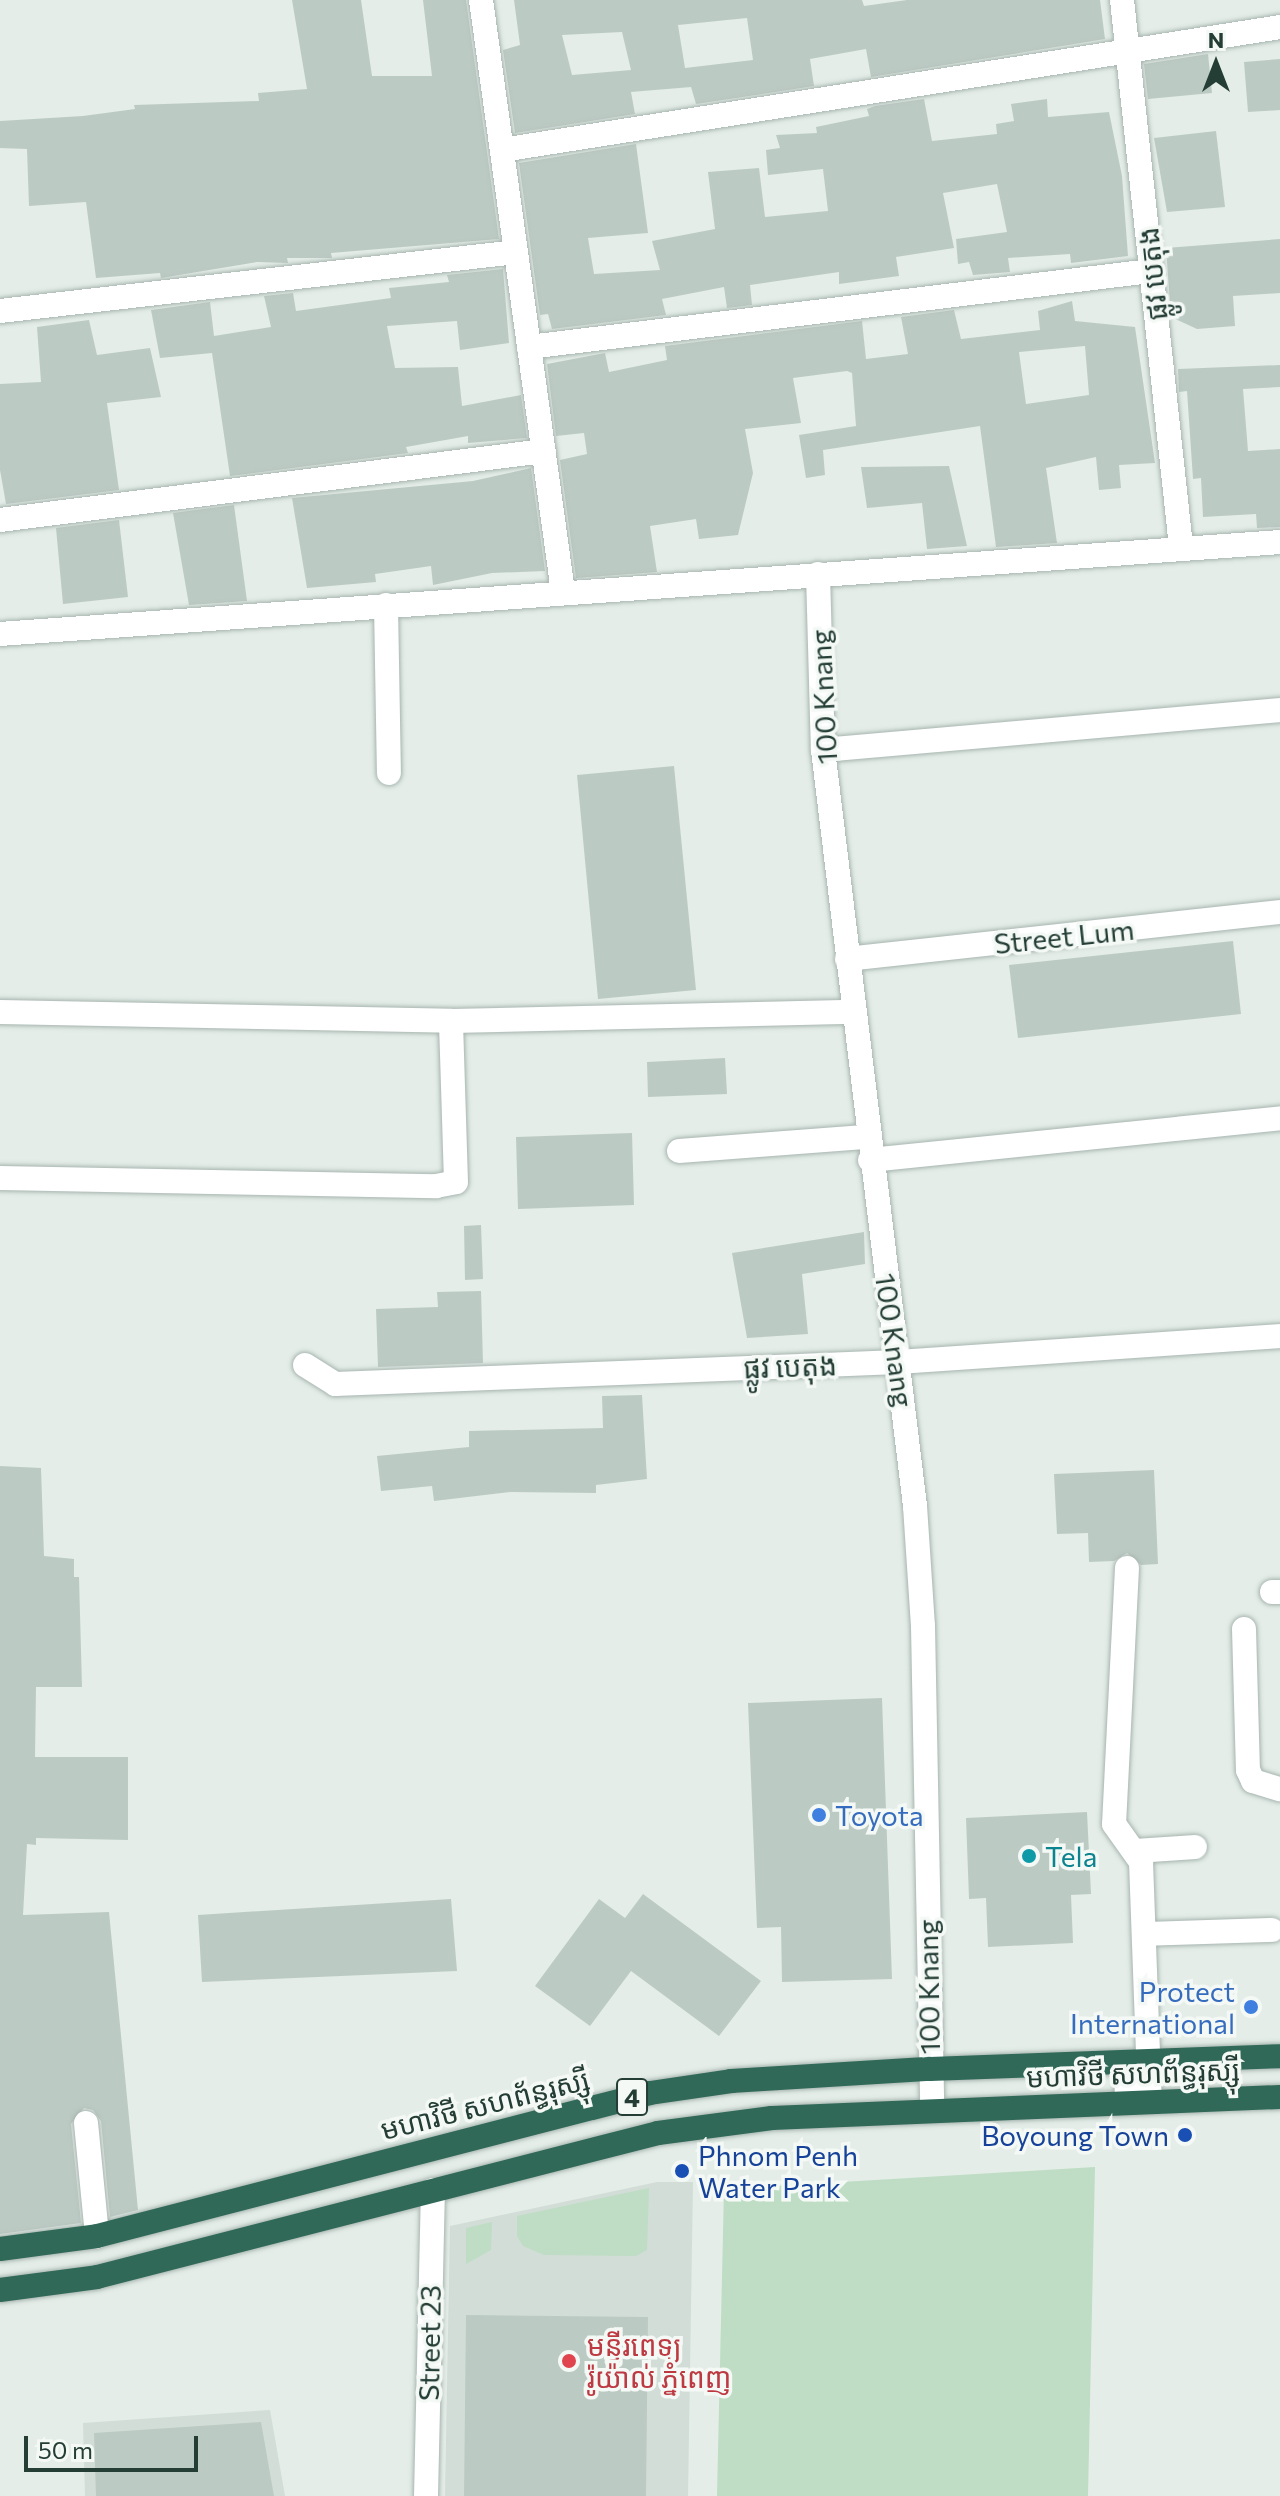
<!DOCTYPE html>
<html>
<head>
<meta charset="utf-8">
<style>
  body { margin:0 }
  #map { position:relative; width:1280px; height:2496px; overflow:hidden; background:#e4ede8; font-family:Commissioner,"Noto Sans Khmer",sans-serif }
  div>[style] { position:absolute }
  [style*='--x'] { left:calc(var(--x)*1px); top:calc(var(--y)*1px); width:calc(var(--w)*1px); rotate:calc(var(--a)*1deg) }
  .built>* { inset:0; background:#d2ddd7 }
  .green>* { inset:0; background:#beddc4 }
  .building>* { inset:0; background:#bccac4 }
  .roads { filter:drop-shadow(0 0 2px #a7b5af) drop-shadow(0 0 2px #a7b5af) }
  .street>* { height:24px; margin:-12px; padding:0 12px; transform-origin:12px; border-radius:12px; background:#fff }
  .highway>* { height:24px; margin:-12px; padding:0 12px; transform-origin:12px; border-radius:12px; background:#316959 }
  .dots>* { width:22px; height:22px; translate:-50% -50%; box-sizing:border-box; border:4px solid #f4f9f6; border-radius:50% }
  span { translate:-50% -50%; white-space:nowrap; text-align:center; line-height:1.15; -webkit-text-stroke:7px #f4f9f6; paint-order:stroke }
  .shield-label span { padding:2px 6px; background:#f4f9f6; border:2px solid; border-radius:6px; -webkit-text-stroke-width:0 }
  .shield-label { font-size:26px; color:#243e35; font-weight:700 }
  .street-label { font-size:28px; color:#243e35 }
  .shop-label { font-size:28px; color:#366cbe }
  .left { translate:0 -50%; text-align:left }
  .right { translate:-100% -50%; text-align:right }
  .culture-label { font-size:28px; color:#0d838f }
  .transit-label { font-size:28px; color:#164399 }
  .health-label { font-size:28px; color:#be3a42 }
  .north { position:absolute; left:1176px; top:24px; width:80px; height:80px; -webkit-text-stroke:6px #f4f9f6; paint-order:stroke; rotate:0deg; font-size:22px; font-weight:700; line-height:32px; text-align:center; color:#243e35 }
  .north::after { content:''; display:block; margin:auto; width:28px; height:36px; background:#243e35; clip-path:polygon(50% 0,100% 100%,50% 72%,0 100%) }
  .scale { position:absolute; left:24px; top:2436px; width:174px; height:36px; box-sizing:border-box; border:4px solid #243e35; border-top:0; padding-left:10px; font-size:24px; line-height:28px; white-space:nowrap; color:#243e35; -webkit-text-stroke:6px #f4f9f6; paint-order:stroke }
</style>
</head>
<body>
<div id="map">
  <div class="built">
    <i style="clip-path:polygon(657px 2182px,693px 2182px,688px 2496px,445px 2496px,450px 2226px)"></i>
    <i style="clip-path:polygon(270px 2410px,285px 2496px,85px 2496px,83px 2423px)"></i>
  </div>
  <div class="green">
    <i style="clip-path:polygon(1095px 2167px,1088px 2496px,717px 2496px,724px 2189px)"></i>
    <i style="clip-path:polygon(649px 2188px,647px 2250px,636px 2256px,544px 2255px,523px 2246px,517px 2236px,517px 2216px)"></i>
    <i style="clip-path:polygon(492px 2222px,491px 2250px,466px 2264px,466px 2228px)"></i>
  </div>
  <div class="building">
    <i style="clip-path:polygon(292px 0,361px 0,372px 76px,432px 76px,423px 0,466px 0,499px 239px,331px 253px,332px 258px,287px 258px,288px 263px,257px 262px,161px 278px,160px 273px,96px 278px,86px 202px,29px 206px,27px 149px,0 148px,0 121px,83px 116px,135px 109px,134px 105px,259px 101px,258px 93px,307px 89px)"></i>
    <i style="clip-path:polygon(evenodd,514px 0,862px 0,864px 6px,907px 0,1100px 0,1105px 39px,871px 77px,866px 49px,810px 59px,814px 86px,696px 104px,691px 87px,631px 92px,635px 114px,515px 133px,503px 50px,520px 45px,514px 0,747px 18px,753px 60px,685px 68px,678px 25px,747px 18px,514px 0,622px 32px,631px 70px,572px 75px,562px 35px,622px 32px)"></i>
    <i style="clip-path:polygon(1208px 54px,1212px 93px,1148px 99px,1144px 64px)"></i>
    <i style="clip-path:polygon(1280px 59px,1280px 110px,1248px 112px,1244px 62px)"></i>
    <i style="clip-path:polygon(924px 99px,932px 141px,997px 134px,996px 124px,1014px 121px,1011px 104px,1047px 99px,1048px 117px,1109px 112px,1122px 176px,1128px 256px,1071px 263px,1070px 254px,1008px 258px,1010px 272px,973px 275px,969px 262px,958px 264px,956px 239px,1007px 232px,997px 184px,943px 193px,954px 248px,896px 257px,899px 276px,839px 284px,839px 272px,750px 285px,752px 305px,727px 308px,724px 287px,662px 299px,666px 315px,552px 329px,548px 314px,540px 315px,519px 163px,636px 144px,648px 233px,588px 238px,594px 274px,660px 270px,652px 241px,715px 229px,708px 172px,759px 168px,765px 217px,828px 211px,823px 169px,768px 175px,766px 150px,780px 148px,776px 135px,817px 133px,816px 127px,869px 116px,867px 109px,875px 106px)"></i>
    <i style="clip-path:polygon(1216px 131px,1225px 207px,1167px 212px,1154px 138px)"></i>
    <i style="clip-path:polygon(1280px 239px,1280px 293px,1233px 296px,1235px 326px,1197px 329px,1171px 317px,1166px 248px)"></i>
    <i style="clip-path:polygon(503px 269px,509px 343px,460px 350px,457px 321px,387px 326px,395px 368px,458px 367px,462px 406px,521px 395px,527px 438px,468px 443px,468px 436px,406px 447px,408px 453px,230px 476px,212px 353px,160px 358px,151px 310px,210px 302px,214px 336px,271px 327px,264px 296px,293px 293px,296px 311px,391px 298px,389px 288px,449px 282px,447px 275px)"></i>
    <i style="clip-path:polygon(evenodd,1072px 301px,1075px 321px,1135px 327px,1155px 463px,1119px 465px,1121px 488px,1099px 490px,1096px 457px,1046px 468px,1057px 543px,996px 547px,980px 426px,823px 450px,825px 475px,806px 478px,799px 435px,856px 426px,852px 373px,847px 371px,793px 378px,801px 423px,745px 429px,753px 473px,738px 535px,699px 539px,696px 519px,650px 526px,657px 572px,576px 578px,560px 460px,587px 454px,584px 433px,556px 436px,547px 364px,605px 353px,609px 372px,667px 360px,665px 346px,862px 321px,866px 359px,908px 354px,901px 317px,954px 310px,961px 339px,1040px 330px,1038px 311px,1072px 301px,1085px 346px,1089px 395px,1026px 404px,1019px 352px,1085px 346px)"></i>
    <i style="clip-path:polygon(89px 320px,97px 355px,150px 348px,161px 397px,107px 403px,119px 490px,6px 504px,0 470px,0 384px,41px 382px,37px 327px)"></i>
    <i style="clip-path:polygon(1280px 365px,1280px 387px,1243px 389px,1248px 451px,1280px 449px,1280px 527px,1257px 528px,1256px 514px,1203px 517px,1201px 478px,1193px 479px,1187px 391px,1179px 392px,1178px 369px)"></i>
    <i style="clip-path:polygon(949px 466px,967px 546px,927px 549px,922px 503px,867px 508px,861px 467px)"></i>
    <i style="clip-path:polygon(531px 468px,545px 571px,492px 573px,433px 585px,431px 566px,375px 574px,376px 582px,307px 588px,292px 498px,473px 481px)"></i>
    <i style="clip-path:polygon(234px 505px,247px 601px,189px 605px,173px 513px)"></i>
    <i style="clip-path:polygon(119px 520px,128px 597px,63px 604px,56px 528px)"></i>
    <i style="clip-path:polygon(674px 766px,696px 990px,598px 999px,577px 775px)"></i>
    <i style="clip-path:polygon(1233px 941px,1241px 1014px,1018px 1038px,1009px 965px)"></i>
    <i style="clip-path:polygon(725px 1058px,727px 1094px,648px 1097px,647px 1062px)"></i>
    <i style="clip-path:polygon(632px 1133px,634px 1205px,518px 1209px,516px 1137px)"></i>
    <i style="clip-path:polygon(481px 1225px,483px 1279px,465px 1280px,464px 1226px)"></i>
    <i style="clip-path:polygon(864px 1232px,865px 1264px,802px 1274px,808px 1334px,747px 1338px,732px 1253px)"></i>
    <i style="clip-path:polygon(481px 1291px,483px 1363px,378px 1367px,376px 1309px,438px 1307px,437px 1292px)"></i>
    <i style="clip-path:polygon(642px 1395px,647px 1479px,596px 1485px,596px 1493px,511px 1492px,434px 1501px,432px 1486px,381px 1491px,377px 1456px,469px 1447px,469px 1431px,603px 1428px,602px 1396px)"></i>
    <i style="clip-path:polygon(0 1466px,41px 1468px,44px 1556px,74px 1559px,74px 1577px,79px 1577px,82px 1687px,36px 1687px,35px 1757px,128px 1757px,128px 1840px,36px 1838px,36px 1845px,27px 1844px,23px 1915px,109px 1912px,138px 2210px,110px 2217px,101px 2121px,93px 2110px,84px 2108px,71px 2124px,81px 2223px,0 2234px)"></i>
    <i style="clip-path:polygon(1154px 1470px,1158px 1564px,1141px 1565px,1127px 1553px,1114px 1561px,1089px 1562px,1088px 1533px,1057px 1534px,1054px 1474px)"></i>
    <i style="clip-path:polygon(882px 1698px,892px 1979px,782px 1982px,781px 1927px,757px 1928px,748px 1703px)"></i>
    <i style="clip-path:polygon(1087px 1812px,1091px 1894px,1071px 1895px,1073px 1943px,988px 1947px,986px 1898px,969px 1899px,966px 1818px)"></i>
    <i style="clip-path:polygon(643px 1894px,761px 1981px,719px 2036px,631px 1971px,590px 2026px,535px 1986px,599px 1899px,625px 1918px)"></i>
    <i style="clip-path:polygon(451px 1899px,457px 1971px,202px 1982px,198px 1915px)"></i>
    <i style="clip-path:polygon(466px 2315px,648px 2317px,646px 2496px,464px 2496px)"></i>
    <i style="clip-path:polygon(261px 2422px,274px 2496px,96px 2496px,94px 2433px)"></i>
  </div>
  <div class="roads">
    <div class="street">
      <i style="--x:481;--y:0;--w:598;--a:82.11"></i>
      <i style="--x:1122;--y:0;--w:550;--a:83.84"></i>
      <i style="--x:502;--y:150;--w:788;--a:-8.98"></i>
      <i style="--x:0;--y:311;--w:519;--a:-6.52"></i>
      <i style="--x:529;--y:347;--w:627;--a:-6.97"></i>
      <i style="--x:0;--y:520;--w:548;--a:-7.23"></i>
      <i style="--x:818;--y:574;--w:176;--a:88.4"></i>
      <i style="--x:823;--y:750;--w:762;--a:83.06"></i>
      <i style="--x:915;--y:1506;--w:120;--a:86.2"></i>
      <i style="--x:923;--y:1626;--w:484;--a:88.9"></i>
      <i style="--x:386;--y:605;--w:168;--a:89"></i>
      <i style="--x:0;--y:634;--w:1283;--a:-4.11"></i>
      <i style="--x:823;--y:750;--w:459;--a:-5"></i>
      <i style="--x:847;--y:959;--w:436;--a:-6.2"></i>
      <i style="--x:0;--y:1012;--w:451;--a:1.1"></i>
      <i style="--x:451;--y:1021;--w:403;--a:-1.3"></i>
      <i style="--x:679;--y:1151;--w:189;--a:-4.3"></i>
      <i style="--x:870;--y:1160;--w:412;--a:-5.8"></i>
      <i style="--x:0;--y:1178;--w:436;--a:1.1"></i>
      <i style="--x:436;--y:1186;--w:20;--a:-11"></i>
      <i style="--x:456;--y:1182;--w:161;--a:-91.8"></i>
      <i style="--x:305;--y:1365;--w:36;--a:32"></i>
      <i style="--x:335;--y:1384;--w:564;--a:-2.23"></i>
      <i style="--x:899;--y:1362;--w:382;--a:-3.9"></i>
      <i style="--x:1127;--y:1568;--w:256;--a:92.9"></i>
      <i style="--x:1114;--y:1824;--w:47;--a:54.6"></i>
      <i style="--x:1141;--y:1862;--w:240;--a:87.9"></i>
      <i style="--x:1272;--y:1592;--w:8;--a:0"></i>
      <i style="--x:1244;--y:1629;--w:141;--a:88.4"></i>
      <i style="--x:1248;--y:1770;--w:12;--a:66"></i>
      <i style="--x:1253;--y:1781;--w:28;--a:17"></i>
      <i style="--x:1136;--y:1851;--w:59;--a:-3.9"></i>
      <i style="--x:1144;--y:1934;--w:128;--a:-1.8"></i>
      <i style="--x:1126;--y:2062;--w:41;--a:88.6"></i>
      <i style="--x:86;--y:2123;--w:114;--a:84.4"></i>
      <i style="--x:426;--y:2496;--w:306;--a:-88.7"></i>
    </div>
    <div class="highway">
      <i style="--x:0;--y:2249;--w:98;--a:-7.6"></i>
      <i style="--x:97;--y:2236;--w:571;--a:-14.5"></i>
      <i style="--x:650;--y:2093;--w:82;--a:-8.4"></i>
      <i style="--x:731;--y:2081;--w:199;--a:-3.5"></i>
      <i style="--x:930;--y:2069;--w:350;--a:-2.1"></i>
      <i style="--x:0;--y:2290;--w:98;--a:-7.6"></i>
      <i style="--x:97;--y:2277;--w:579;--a:-14.4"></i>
      <i style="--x:658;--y:2133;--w:115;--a:-7.5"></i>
      <i style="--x:772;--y:2118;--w:508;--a:-2.37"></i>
    </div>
  </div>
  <div class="dots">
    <i style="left:819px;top:1815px;background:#3f7fe0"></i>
    <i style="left:1029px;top:1856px;background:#0f9aa8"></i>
    <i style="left:1251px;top:2007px;background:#3f7fe0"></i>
    <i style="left:1185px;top:2135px;background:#1a4fb4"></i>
    <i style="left:682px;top:2171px;background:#1a4fb4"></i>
    <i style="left:569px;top:2361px;background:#e0444e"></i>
  </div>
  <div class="shield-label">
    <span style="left:632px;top:2097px">4</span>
  </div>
  <div class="street-label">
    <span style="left:1152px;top:274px;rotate:-96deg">ផ្លូវ បេតុង</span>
    <span style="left:823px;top:697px;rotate:-93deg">100 Knang</span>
    <span style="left:1064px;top:936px;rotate:-6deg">Street Lum</span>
    <span style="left:895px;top:1340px;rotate:82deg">100 Knang</span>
    <span style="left:790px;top:1366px;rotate:-2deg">ផ្លូវ បេតុង</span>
    <span style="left:928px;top:1987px;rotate:-91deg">100 Knang</span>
    <span style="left:1133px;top:2073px;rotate:-2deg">មហាវិថី សហព័ន្ធរុស្ស៊ី</span>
    <span style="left:485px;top:2104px;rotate:-14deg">មហាវិថី សហព័ន្ធរុស្ស៊ី</span>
    <span style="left:429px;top:2343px;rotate:-89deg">Street 23</span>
  </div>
  <div class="shop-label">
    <span class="left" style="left:835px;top:1815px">Toyota</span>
    <span class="right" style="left:1235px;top:2007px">Protect<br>International</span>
  </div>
  <div class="culture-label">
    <span class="left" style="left:1045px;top:1856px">Tela</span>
  </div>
  <div class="transit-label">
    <span class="right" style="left:1169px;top:2135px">Boyoung Town</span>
    <span class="left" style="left:698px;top:2171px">Phnom Penh<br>Water Park</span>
  </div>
  <div class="health-label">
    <span class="left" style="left:587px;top:2361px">មន្ទីរពេទ្យ<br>រ៉ូយ៉ាល់ ភ្នំពេញ</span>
  </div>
  <div class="north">N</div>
  <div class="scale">50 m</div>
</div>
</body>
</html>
